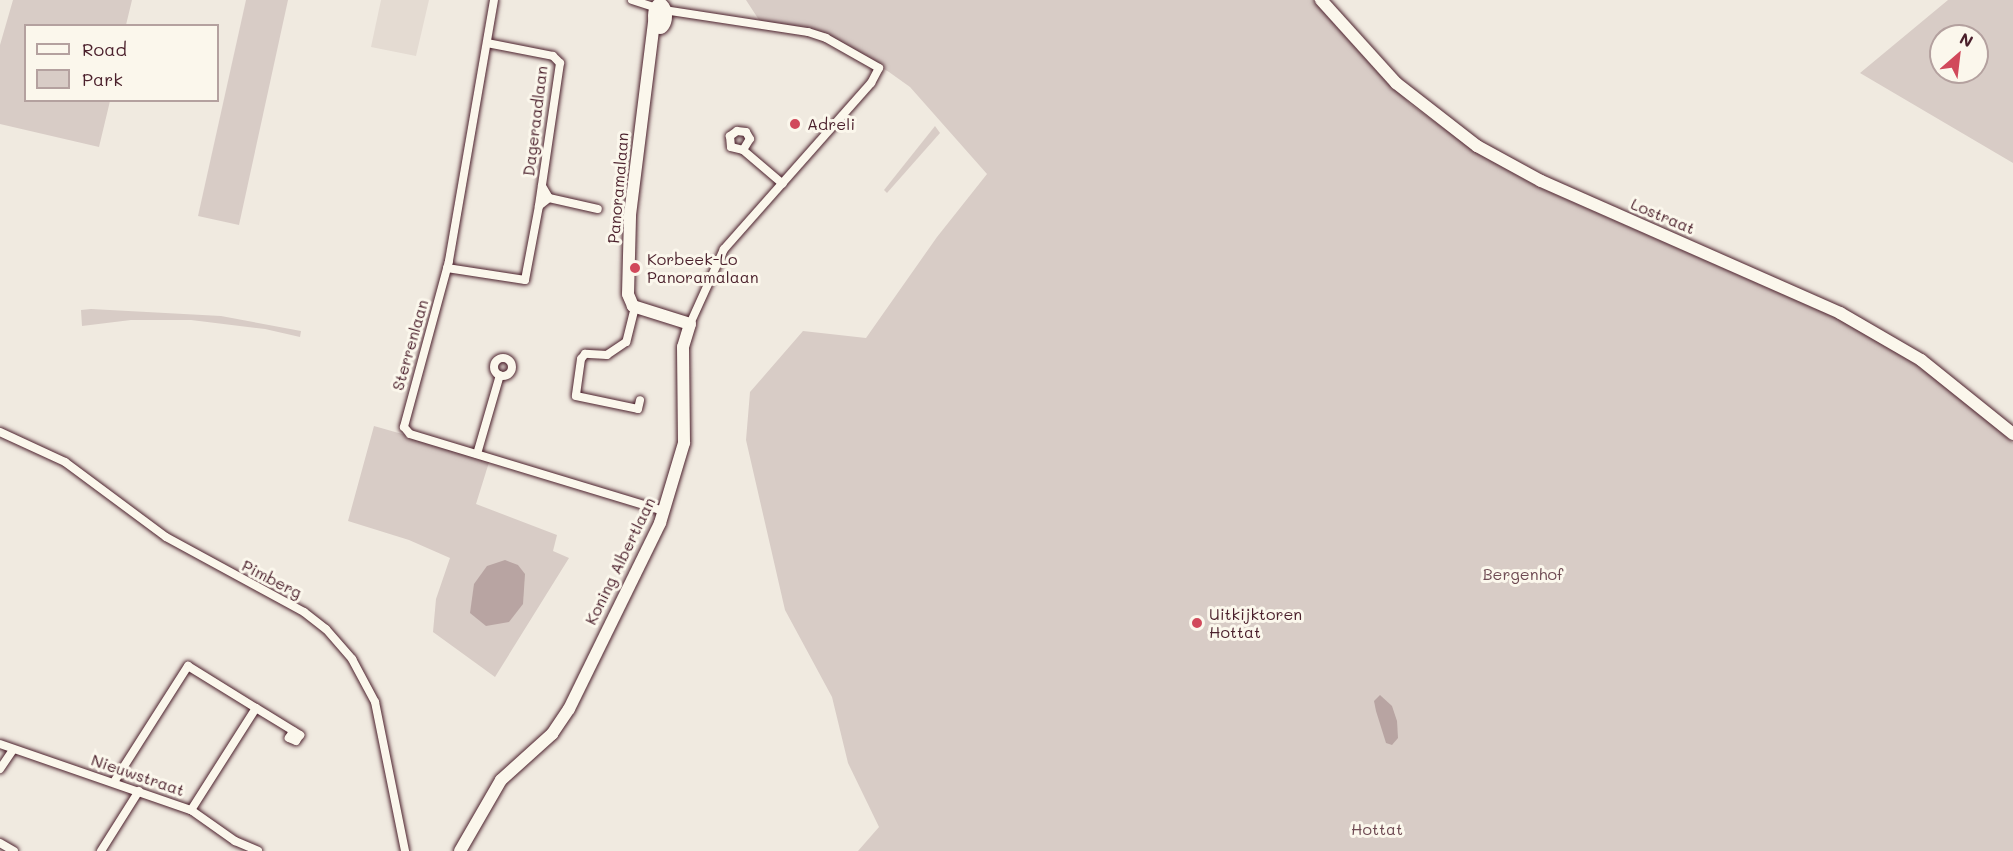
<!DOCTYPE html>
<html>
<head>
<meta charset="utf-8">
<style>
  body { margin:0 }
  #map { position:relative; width:2013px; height:851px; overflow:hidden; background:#f0eae0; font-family:Mali,sans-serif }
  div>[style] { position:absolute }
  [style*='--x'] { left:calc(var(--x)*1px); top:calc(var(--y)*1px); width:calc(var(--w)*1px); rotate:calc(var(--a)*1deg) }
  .built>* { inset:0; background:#e4dbd2 }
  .green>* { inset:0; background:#d8ccc6 }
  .water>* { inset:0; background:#b8a4a2 }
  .roads { filter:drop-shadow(0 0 2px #4a1f2b) drop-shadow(0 0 2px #4a1f2b) }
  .street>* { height:8px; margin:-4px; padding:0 4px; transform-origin:4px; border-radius:4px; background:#fbf7ec }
  .street>.ring { margin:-4px; padding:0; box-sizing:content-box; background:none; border:8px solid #fbf7ec; border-radius:50% }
  .secondary>* { height:12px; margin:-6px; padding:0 6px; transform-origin:6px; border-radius:6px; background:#fbf7ec }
  .secondary>.ring { margin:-6px; padding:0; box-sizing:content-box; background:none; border:12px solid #fbf7ec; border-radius:50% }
  .dots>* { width:16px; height:16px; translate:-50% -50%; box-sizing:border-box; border:3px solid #fbf7ec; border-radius:50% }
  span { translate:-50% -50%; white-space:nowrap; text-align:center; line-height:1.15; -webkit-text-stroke:6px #fbf7ec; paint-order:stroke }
  .street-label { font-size:16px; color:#4a1f2b }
  .poi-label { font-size:16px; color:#4a1f2b }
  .left { translate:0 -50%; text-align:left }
  .park-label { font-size:16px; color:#6e4a52 }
  .legend { position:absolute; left:24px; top:24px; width:195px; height:78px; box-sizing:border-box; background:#fbf7ec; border:2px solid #b4a19f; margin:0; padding:8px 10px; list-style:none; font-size:18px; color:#4a1f2b }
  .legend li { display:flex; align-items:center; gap:12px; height:30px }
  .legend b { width:30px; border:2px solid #b4a19f }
  .north { position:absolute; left:1929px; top:24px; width:60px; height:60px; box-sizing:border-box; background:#fbf7ec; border:2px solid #b4a19f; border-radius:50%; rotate:28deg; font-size:16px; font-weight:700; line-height:24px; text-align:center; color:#4a1f2b }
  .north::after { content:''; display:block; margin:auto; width:21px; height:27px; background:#d1495b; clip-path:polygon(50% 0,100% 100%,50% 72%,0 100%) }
</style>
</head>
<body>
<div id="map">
  <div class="built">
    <i style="clip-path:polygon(381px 0,429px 0,416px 56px,371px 47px)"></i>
  </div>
  <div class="green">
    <i style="clip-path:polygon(13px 0,132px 0,126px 25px,26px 26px,26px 100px,110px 101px,99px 147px,0 124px,0 45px)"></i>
    <i style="clip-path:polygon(246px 0,288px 0,239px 225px,198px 216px)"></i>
    <i style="clip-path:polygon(746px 0,1314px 0,1410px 104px,1481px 155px,1536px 186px,1841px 320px,1912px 362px,1968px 402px,2013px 443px,2013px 851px,858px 851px,879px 827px,848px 763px,832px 697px,785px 610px,746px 440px,750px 392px,803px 331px,866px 338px,937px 237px,987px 174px,910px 87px,889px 72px,827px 36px,759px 20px)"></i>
    <i style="clip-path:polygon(evenodd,1948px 0,2013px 0,2013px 163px,1860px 73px,1948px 0,1941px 36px,1977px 36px,1977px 72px,1941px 72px,1941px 36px)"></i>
    <i style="clip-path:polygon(935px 126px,940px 133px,887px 193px,884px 190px)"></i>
    <i style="clip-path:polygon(91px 309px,221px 316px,301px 331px,300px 337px,265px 329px,191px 320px,131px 320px,82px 326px,81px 310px)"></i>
    <i style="clip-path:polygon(374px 426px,490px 459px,476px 504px,557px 535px,553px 551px,569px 558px,495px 677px,433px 632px,436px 599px,450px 558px,409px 540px,348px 521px)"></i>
  </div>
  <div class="water">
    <i style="clip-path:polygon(505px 560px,518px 565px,525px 574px,523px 604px,509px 622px,486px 626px,470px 613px,474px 584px,487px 566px)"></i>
    <i style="clip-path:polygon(1380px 695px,1392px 706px,1397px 721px,1398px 738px,1392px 745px,1386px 743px,1376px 711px,1374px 701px)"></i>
  </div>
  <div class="roads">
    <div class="street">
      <i style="--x:494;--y:0;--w:265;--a:99.8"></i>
      <i style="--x:449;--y:261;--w:172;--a:105.2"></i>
      <i style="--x:404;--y:427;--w:9;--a:49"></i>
      <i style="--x:410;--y:434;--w:265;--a:16.9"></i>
      <i style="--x:632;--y:0;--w:22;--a:18"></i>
      <i style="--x:664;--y:10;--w:146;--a:8.7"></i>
      <i style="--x:808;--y:32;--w:19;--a:18"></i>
      <i style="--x:826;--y:38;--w:61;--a:29.5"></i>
      <i style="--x:879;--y:68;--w:17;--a:118"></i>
      <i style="--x:871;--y:83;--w:222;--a:131.5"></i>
      <i style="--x:724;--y:249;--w:82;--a:114.4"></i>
      <i style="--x:487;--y:43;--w:67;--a:11.1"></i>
      <i style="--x:553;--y:56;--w:10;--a:45"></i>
      <i style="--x:560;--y:63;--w:145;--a:98.4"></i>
      <i style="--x:539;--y:206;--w:13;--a:-39"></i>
      <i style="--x:549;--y:198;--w:14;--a:-120"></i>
      <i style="--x:743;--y:150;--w:13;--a:-58"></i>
      <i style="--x:750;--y:139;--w:8;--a:-120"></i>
      <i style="--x:746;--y:132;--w:9;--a:-174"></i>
      <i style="--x:737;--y:131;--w:9;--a:144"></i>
      <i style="--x:730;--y:136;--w:11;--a:85"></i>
      <i style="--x:731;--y:147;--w:12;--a:14"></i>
      <i style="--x:743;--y:150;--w:52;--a:40.4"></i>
      <i style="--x:549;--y:198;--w:50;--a:12.7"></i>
      <i style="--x:447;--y:268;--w:79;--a:8.7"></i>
      <i style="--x:525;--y:280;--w:75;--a:-79.3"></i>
      <i style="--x:635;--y:307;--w:36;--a:104"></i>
      <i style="--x:626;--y:342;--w:23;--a:146"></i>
      <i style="--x:607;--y:355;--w:22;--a:-177"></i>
      <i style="--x:585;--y:354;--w:6;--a:129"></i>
      <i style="--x:581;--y:359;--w:37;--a:98"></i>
      <i style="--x:576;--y:396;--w:63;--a:11.8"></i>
      <i style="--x:638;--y:409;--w:9;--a:-77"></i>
      <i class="ring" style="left:494px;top:358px;width:10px;height:10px"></i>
      <i style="--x:0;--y:432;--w:72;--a:24.8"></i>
      <i style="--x:65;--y:462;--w:126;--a:36.6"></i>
      <i style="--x:166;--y:537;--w:157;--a:28.5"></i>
      <i style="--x:304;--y:612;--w:28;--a:38"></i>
      <i style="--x:326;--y:629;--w:40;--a:49"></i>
      <i style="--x:352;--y:659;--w:49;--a:61.9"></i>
      <i style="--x:375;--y:702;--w:152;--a:78.6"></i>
      <i style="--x:477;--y:454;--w:82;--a:-73.8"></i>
      <i style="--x:256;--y:708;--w:52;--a:31.5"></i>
      <i style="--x:300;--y:735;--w:7;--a:124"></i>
      <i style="--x:296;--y:741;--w:8;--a:-157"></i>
      <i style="--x:289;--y:738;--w:8;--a:-60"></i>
      <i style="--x:0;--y:744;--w:202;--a:19.1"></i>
      <i style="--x:191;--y:810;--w:54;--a:35.2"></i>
      <i style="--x:235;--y:841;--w:25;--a:23"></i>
      <i style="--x:0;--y:769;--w:23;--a:-56"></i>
      <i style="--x:114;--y:782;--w:138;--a:-57.5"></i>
      <i style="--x:188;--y:666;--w:80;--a:31.7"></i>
      <i style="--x:256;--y:708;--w:121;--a:122.5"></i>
      <i style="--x:0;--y:843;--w:16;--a:30"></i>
      <i style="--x:101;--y:851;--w:71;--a:-57.7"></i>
    </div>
    <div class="secondary">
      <i style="--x:1321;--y:0;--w:112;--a:47.9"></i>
      <i style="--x:1396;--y:83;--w:103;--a:37.9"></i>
      <i style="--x:1477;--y:146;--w:73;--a:28.7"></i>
      <i style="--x:1541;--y:181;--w:327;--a:23.8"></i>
      <i style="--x:1840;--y:313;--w:94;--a:30.1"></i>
      <i style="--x:1921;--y:360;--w:118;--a:38.8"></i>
      <i class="ring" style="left:653.5px;top:3.5px;width:-1px;height:-1px"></i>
      <i style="--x:460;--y:851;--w:82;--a:-60"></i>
      <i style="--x:501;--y:780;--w:69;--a:-42"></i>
      <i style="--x:552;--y:734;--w:30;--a:-56"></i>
      <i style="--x:569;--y:709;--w:207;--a:-63.9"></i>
      <i style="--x:660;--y:523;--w:84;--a:-73.3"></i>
      <i style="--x:684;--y:443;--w:96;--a:-90.6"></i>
      <i style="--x:683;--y:347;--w:24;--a:-73"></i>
      <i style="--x:690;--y:324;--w:60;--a:-162.5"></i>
      <i style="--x:633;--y:306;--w:13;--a:-113"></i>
      <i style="--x:628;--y:294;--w:79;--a:-88.5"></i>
      <i style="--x:630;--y:215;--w:204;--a:-82.9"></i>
    </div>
  </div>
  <div class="dots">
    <i style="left:795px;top:124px;background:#d1495b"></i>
    <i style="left:635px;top:268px;background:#d1495b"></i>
    <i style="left:1197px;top:623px;background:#d1495b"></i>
  </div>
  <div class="street-label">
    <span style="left:535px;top:121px;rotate:-83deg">Dageraadlaan</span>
    <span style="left:618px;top:188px;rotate:-85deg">Panoramalaan</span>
    <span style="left:1663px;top:216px;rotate:23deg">Lostraat</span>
    <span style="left:410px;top:345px;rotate:-74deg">Sterrenlaan</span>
    <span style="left:620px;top:561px;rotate:-64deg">Koning Albertlaan</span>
    <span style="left:272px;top:579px;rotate:27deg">Pimberg</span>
    <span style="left:138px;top:775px;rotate:19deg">Nieuwstraat</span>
  </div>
  <div class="poi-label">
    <span class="left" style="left:807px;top:124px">Adreli</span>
    <span class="left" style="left:647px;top:268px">Korbeek-Lo<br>Panoramalaan</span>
    <span class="left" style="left:1209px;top:623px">Uitkijktoren<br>Hottat</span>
  </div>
  <div class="park-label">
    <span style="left:1523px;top:574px">Bergenhof</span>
    <span style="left:1377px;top:829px">Hottat</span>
  </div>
  <ul class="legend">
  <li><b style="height:8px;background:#fbf7ec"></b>Road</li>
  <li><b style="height:16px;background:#d8ccc6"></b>Park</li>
  </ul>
  <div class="north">N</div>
</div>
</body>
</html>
